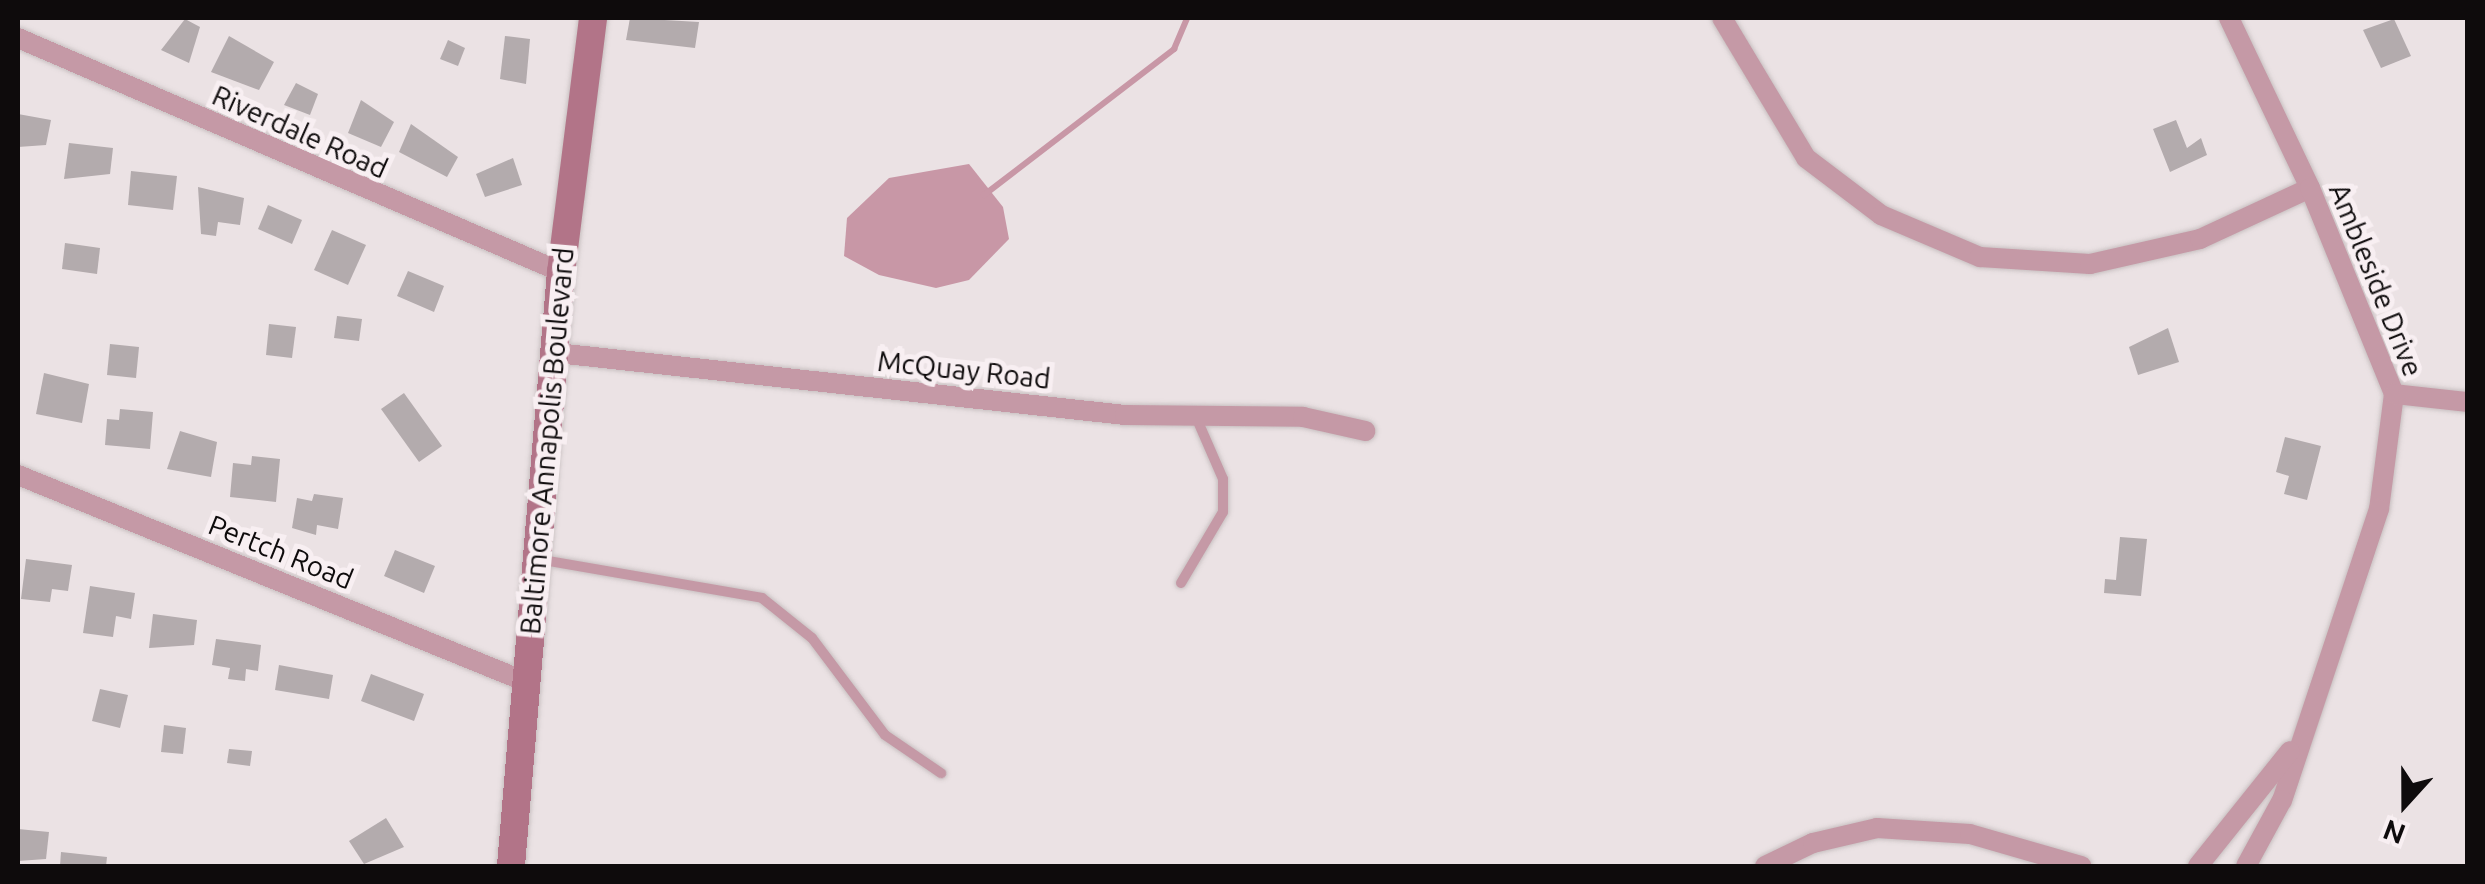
<!DOCTYPE html>
<html>
<head>
<meta charset="utf-8">
<style>
  body { margin:0 }
  #map { position:relative; width:2485px; height:884px; overflow:hidden; background:#ebe2e4; font-family:Ubuntu,sans-serif }
  div>[style] { position:absolute }
  [style*='--x'] { left:calc(var(--x)*1px); top:calc(var(--y)*1px); width:calc(var(--w)*1px); rotate:calc(var(--a)*1deg) }
  .water>* { inset:0; background:#c897a6 }
  .stream>* { height:6px; margin:-3px; padding:0 3px; transform-origin:3px; border-radius:3px; background:#c897a6 }
  .building>* { inset:0; background:#b3abad }
  .roads { filter:drop-shadow(0 0 2px #c8c0c1) drop-shadow(0 0 2px #c8c0c1) }
  .service>* { height:10px; margin:-5px; padding:0 5px; transform-origin:5px; border-radius:5px; background:#c599a6 }
  .minor>* { height:20px; margin:-10px; padding:0 10px; transform-origin:10px; border-radius:10px; background:#c599a6 }
  .secondary>* { height:28px; margin:-14px; padding:0 14px; transform-origin:14px; border-radius:14px; background:#b27488 }
  span { translate:-50% -50%; white-space:nowrap; text-align:center; line-height:1.15; -webkit-text-stroke:10px #f8eff2; paint-order:stroke }
  .street-label { font-size:28px; color:#0e0b0c }
  .frame { position:absolute; inset:0; border:20px solid #0e0b0c; pointer-events:none }
  .north { position:absolute; left:2355px; top:754px; width:100px; height:100px; -webkit-text-stroke:8px #f8eff2; paint-order:stroke; rotate:201deg; font-size:28px; font-weight:700; line-height:40px; text-align:center; color:#0e0b0c }
  .north::after { content:''; display:block; margin:auto; width:35px; height:45px; background:#0e0b0c; clip-path:polygon(50% 0,100% 100%,50% 72%,0 100%) }
</style>
</head>
<body>
<div id="map">
  <div class="water">
    <i style="clip-path:polygon(969px 164px,1003px 207px,1009px 239px,969px 280px,936px 288px,879px 275px,844px 256px,847px 218px,889px 178px)"></i>
  </div>
  <div class="stream">
    <i style="--x:984;--y:195;--w:240;--a:-37.5"></i>
    <i style="--x:1174;--y:49;--w:34;--a:-67"></i>
  </div>
  <div class="building">
    <i style="clip-path:polygon(630px 18px,699px 22px,695px 48px,626px 40px)"></i>
    <i style="clip-path:polygon(185px 19px,200px 27px,189px 63px,161px 50px)"></i>
    <i style="clip-path:polygon(2394px 19px,2411px 56px,2381px 68px,2363px 30px)"></i>
    <i style="clip-path:polygon(229px 36px,274px 62px,259px 90px,211px 72px)"></i>
    <i style="clip-path:polygon(505px 36px,530px 39px,526px 84px,500px 79px)"></i>
    <i style="clip-path:polygon(448px 40px,465px 48px,458px 66px,440px 59px)"></i>
    <i style="clip-path:polygon(296px 83px,318px 94px,310px 115px,284px 105px)"></i>
    <i style="clip-path:polygon(361px 100px,394px 122px,381px 147px,348px 133px)"></i>
    <i style="clip-path:polygon(18px 114px,51px 120px,46px 145px,18px 147px)"></i>
    <i style="clip-path:polygon(2176px 120px,2187px 148px,2201px 138px,2207px 155px,2170px 172px,2153px 129px)"></i>
    <i style="clip-path:polygon(411px 124px,458px 157px,447px 177px,399px 152px)"></i>
    <i style="clip-path:polygon(69px 143px,113px 148px,110px 174px,64px 179px)"></i>
    <i style="clip-path:polygon(513px 158px,522px 185px,485px 197px,476px 174px)"></i>
    <i style="clip-path:polygon(131px 171px,177px 176px,173px 210px,128px 205px)"></i>
    <i style="clip-path:polygon(198px 187px,244px 198px,240px 225px,218px 222px,216px 236px,201px 234px)"></i>
    <i style="clip-path:polygon(268px 205px,302px 220px,292px 244px,258px 229px)"></i>
    <i style="clip-path:polygon(332px 230px,366px 245px,348px 285px,314px 270px)"></i>
    <i style="clip-path:polygon(65px 243px,100px 248px,97px 274px,62px 269px)"></i>
    <i style="clip-path:polygon(408px 271px,444px 286px,434px 312px,397px 296px)"></i>
    <i style="clip-path:polygon(337px 316px,362px 319px,359px 341px,334px 338px)"></i>
    <i style="clip-path:polygon(269px 324px,296px 327px,292px 358px,266px 355px)"></i>
    <i style="clip-path:polygon(2168px 328px,2179px 362px,2138px 375px,2129px 347px)"></i>
    <i style="clip-path:polygon(110px 344px,139px 347px,136px 378px,107px 375px)"></i>
    <i style="clip-path:polygon(44px 373px,89px 384px,82px 423px,36px 414px)"></i>
    <i style="clip-path:polygon(404px 393px,442px 446px,419px 462px,381px 409px)"></i>
    <i style="clip-path:polygon(120px 409px,153px 412px,150px 449px,105px 445px,107px 419px,119px 420px)"></i>
    <i style="clip-path:polygon(180px 431px,217px 442px,211px 477px,167px 469px)"></i>
    <i style="clip-path:polygon(2285px 437px,2321px 446px,2307px 500px,2284px 494px,2289px 476px,2276px 472px)"></i>
    <i style="clip-path:polygon(252px 456px,280px 459px,276px 502px,230px 497px,233px 463px,251px 465px)"></i>
    <i style="clip-path:polygon(314px 494px,343px 498px,338px 529px,317px 525px,316px 535px,292px 528px,297px 498px,312px 501px)"></i>
    <i style="clip-path:polygon(2120px 537px,2147px 539px,2141px 596px,2104px 593px,2105px 579px,2116px 580px)"></i>
    <i style="clip-path:polygon(395px 550px,435px 566px,424px 593px,384px 576px)"></i>
    <i style="clip-path:polygon(26px 559px,72px 565px,68px 591px,52px 589px,50px 602px,21px 599px)"></i>
    <i style="clip-path:polygon(90px 586px,135px 593px,131px 619px,116px 616px,113px 637px,83px 633px)"></i>
    <i style="clip-path:polygon(153px 614px,197px 620px,194px 645px,149px 648px)"></i>
    <i style="clip-path:polygon(216px 639px,261px 645px,258px 671px,246px 669px,245px 681px,228px 679px,230px 668px,212px 665px)"></i>
    <i style="clip-path:polygon(279px 665px,333px 675px,329px 699px,275px 690px)"></i>
    <i style="clip-path:polygon(371px 674px,424px 694px,414px 721px,361px 701px)"></i>
    <i style="clip-path:polygon(100px 689px,128px 695px,120px 728px,92px 721px)"></i>
    <i style="clip-path:polygon(164px 725px,186px 728px,183px 754px,161px 752px)"></i>
    <i style="clip-path:polygon(229px 749px,252px 751px,250px 766px,227px 763px)"></i>
    <i style="clip-path:polygon(386px 818px,404px 847px,364px 864px,349px 841px)"></i>
    <i style="clip-path:polygon(18px 829px,49px 832px,46px 859px,18px 861px)"></i>
    <i style="clip-path:polygon(61px 852px,107px 857px,106px 866px,60px 866px)"></i>
  </div>
  <div class="roads">
    <div class="service">
      <i style="--x:537;--y:559;--w:228;--a:9.8"></i>
      <i style="--x:762;--y:598;--w:64;--a:38.7"></i>
      <i style="--x:812;--y:638;--w:121;--a:53"></i>
      <i style="--x:885;--y:735;--w:68;--a:34.2"></i>
      <i style="--x:1181;--y:583;--w:82;--a:-59.4"></i>
      <i style="--x:1223;--y:512;--w:33;--a:-90"></i>
      <i style="--x:1223;--y:479;--w:68;--a:-113.5"></i>
    </div>
    <div class="minor">
      <i style="--x:1722;--y:18;--w:163;--a:59"></i>
      <i style="--x:1806;--y:158;--w:94;--a:37.2"></i>
      <i style="--x:1881;--y:215;--w:108;--a:23"></i>
      <i style="--x:1980;--y:257;--w:110;--a:3.6"></i>
      <i style="--x:2090;--y:264;--w:113;--a:-12.8"></i>
      <i style="--x:2200;--y:239;--w:121;--a:-24.9"></i>
      <i style="--x:2229;--y:18;--w:188;--a:64.5"></i>
      <i style="--x:2310;--y:188;--w:222;--a:67.8"></i>
      <i style="--x:2394;--y:394;--w:116;--a:97.4"></i>
      <i style="--x:2379;--y:509;--w:307;--a:108.4"></i>
      <i style="--x:2282;--y:800;--w:75;--a:118.6"></i>
      <i style="--x:18;--y:38;--w:591;--a:23.31"></i>
      <i style="--x:557;--y:353;--w:571;--a:6.23"></i>
      <i style="--x:1125;--y:415;--w:178;--a:0.6"></i>
      <i style="--x:1303;--y:417;--w:64;--a:12.7"></i>
      <i style="--x:2394;--y:394;--w:74;--a:6.2"></i>
      <i style="--x:18;--y:475;--w:546;--a:22.15"></i>
      <i style="--x:1765;--y:866;--w:53;--a:-25.6"></i>
      <i style="--x:1813;--y:843;--w:66;--a:-13.2"></i>
      <i style="--x:1877;--y:828;--w:93;--a:3.7"></i>
      <i style="--x:1970;--y:834;--w:116;--a:16.1"></i>
      <i style="--x:2198;--y:866;--w:147;--a:-51.3"></i>
    </div>
    <div class="secondary">
      <i style="--x:511;--y:866;--w:596;--a:-85.19"></i>
      <i style="--x:561;--y:272;--w:256;--a:-82.8"></i>
    </div>
  </div>
  <div class="street-label">
    <span style="left:300px;top:132px;rotate:24deg">Riverdale Road</span>
    <span style="left:2376px;top:280px;rotate:68deg">Ambleside Drive</span>
    <span style="left:964px;top:370px;rotate:6deg">McQuay Road</span>
    <span style="left:547px;top:441px;rotate:-85deg">Baltimore Annapolis Boulevard</span>
    <span style="left:281px;top:552px;rotate:22deg">Pertch Road</span>
  </div>
  <div class="frame"></div>
  <div class="north">N</div>
</div>
</body>
</html>
